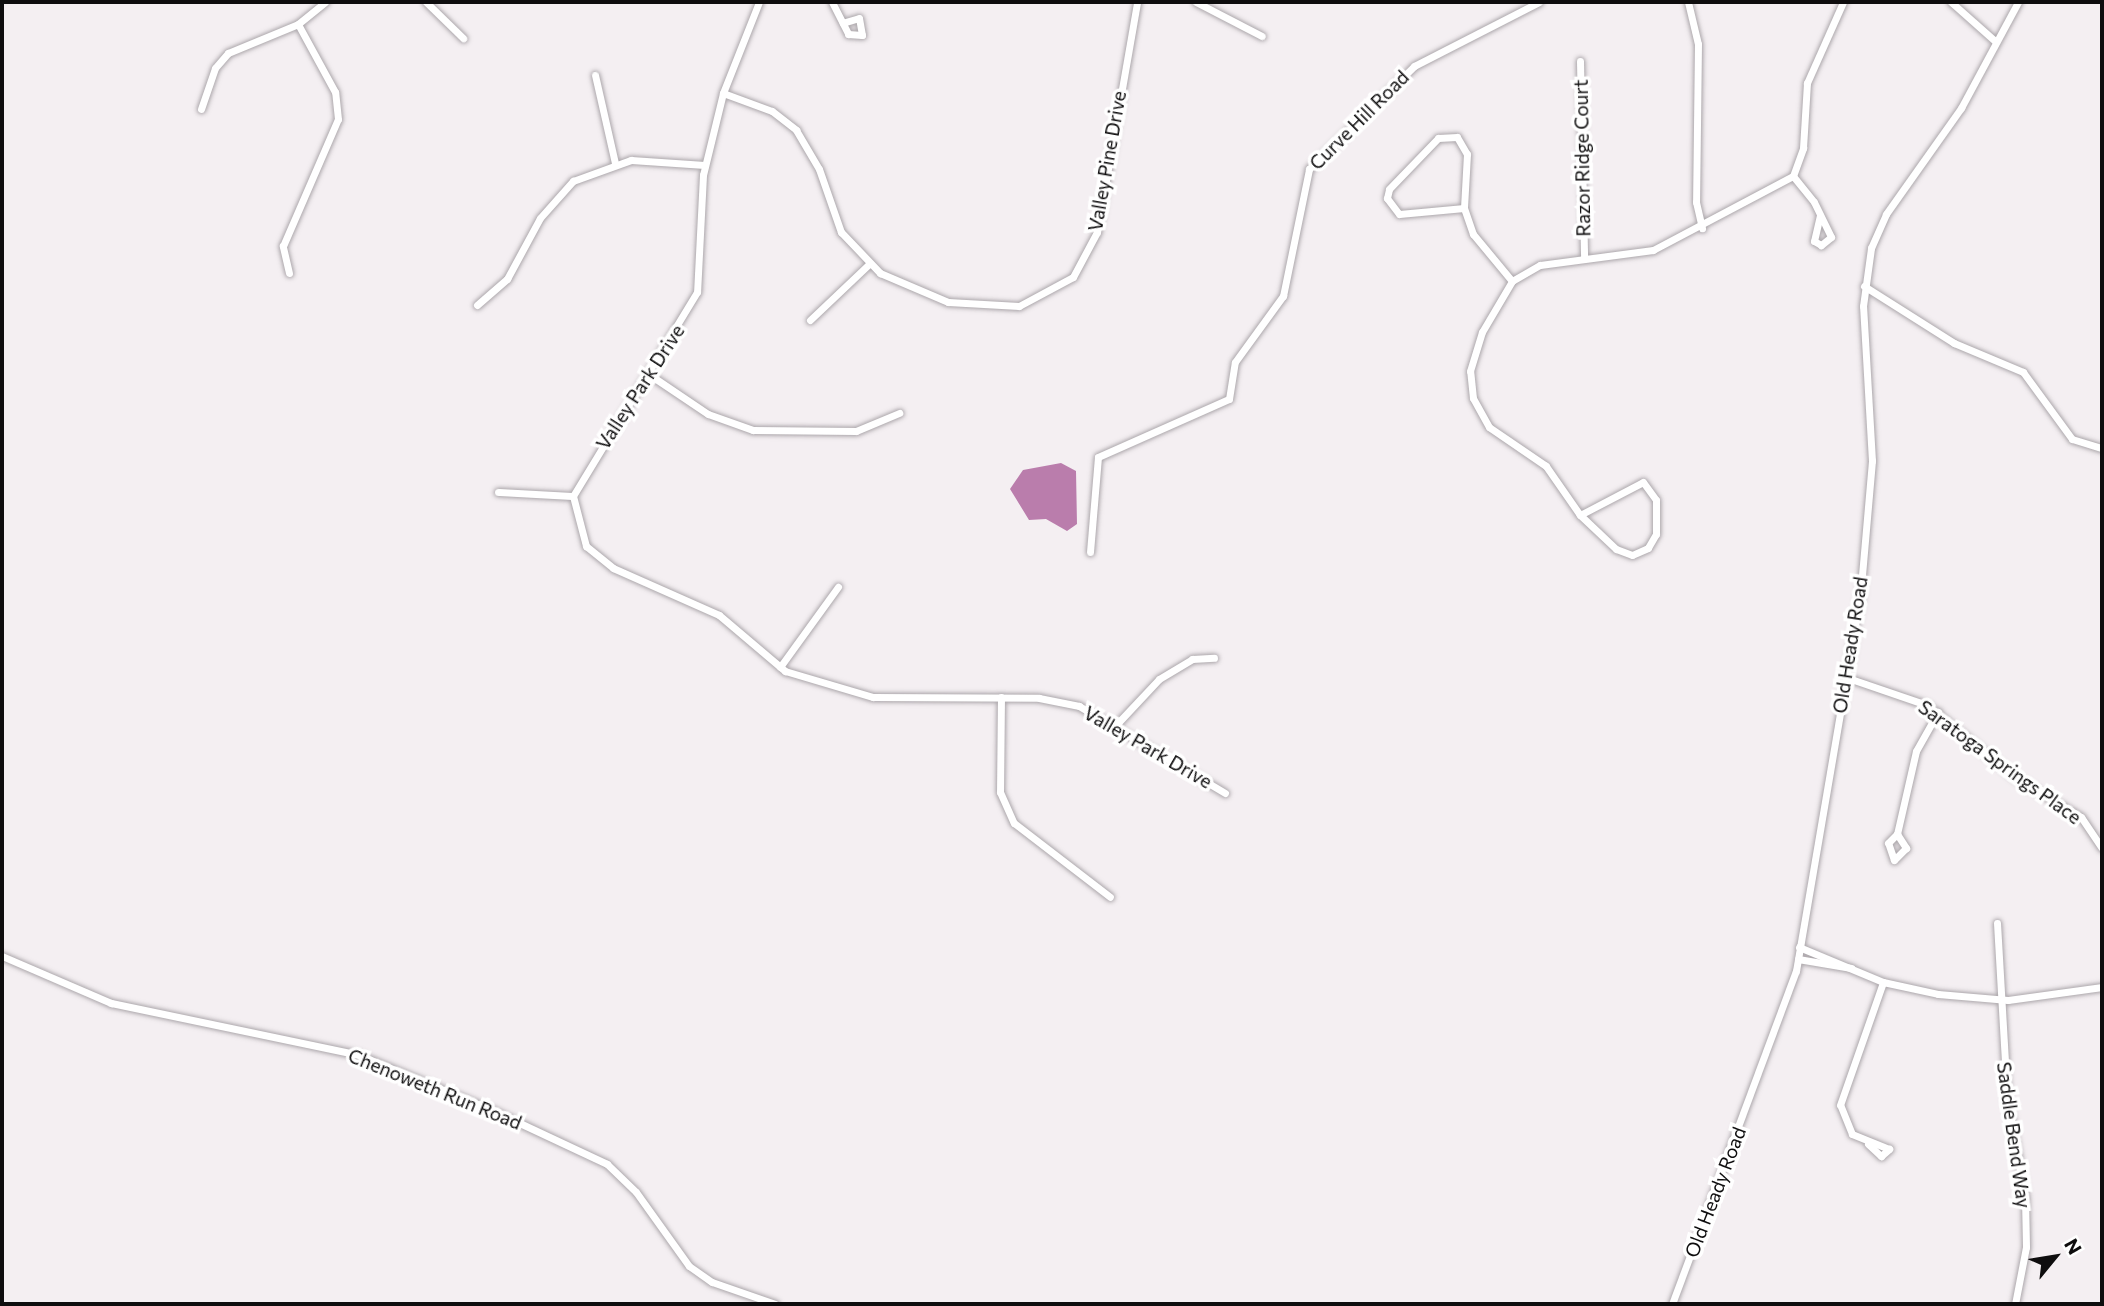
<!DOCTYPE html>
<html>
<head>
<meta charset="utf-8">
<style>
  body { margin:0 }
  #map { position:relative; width:2104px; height:1306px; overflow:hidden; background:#f4eff2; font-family:Commissioner,sans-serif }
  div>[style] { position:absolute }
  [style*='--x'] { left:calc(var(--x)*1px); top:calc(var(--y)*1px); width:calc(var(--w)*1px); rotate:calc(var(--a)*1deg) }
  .water>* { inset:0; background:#ba7dac }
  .roads { filter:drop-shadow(0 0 2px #aca7ab) drop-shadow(0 0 2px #aca7ab) }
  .minor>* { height:7px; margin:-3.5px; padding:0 3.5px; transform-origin:3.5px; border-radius:3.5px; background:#fff }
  span { translate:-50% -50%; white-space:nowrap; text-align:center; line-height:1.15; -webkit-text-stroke:7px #fff; paint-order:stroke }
  .street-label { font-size:19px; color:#0e0d0e }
  .frame { position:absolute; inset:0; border:4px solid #0e0d0e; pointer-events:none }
  .north { position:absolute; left:2020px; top:1222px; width:70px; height:70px; -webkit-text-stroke:5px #fff; paint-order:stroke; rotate:60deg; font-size:19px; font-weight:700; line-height:28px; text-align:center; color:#0e0d0e }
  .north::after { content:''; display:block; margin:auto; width:24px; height:32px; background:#0e0d0e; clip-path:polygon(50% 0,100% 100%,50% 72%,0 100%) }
</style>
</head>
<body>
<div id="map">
  <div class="water">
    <i style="clip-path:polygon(1061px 463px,1076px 471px,1077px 524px,1067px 531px,1046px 519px,1029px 520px,1010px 489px,1023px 470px)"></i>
  </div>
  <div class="roads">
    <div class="minor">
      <i style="--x:426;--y:2;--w:52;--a:44.2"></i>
      <i style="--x:759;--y:2;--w:98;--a:111.6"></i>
      <i style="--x:723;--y:93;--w:84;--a:103.7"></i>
      <i style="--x:703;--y:175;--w:117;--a:92.9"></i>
      <i style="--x:697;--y:292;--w:239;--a:121.3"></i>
      <i style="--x:573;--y:496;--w:52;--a:75.4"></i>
      <i style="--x:586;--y:546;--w:35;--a:39"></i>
      <i style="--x:613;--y:568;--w:116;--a:23.9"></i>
      <i style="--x:719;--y:615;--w:87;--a:40.3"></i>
      <i style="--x:785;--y:671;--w:92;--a:16.5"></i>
      <i style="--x:873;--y:697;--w:166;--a:0.3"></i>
      <i style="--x:1039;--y:698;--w:41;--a:11.3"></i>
      <i style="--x:1079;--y:706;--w:170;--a:30.8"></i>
      <i style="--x:832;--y:2;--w:36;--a:63"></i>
      <i style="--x:848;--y:34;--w:14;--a:4"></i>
      <i style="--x:862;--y:35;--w:17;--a:-100"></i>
      <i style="--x:859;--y:18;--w:17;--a:163"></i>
      <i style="--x:1196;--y:2;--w:74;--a:27.3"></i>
      <i style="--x:1688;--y:2;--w:43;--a:76.6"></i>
      <i style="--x:1698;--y:44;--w:158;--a:90.7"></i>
      <i style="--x:1696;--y:202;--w:27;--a:77"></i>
      <i style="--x:1951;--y:2;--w:60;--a:41.6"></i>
      <i style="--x:1580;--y:61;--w:195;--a:88.8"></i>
      <i style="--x:595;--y:75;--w:90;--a:77.2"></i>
      <i style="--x:723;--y:93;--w:52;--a:20.2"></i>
      <i style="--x:772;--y:111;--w:31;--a:38"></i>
      <i style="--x:796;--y:130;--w:45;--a:59.5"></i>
      <i style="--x:819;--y:169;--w:67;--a:70.8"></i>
      <i style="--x:841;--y:232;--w:57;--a:46.4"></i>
      <i style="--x:880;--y:273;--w:74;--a:23.1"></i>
      <i style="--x:948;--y:302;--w:71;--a:3.2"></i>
      <i style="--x:1019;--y:306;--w:61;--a:-28.2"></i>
      <i style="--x:1073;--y:277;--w:51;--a:-61.9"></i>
      <i style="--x:1097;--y:232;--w:233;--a:-80.1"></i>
      <i style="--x:201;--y:109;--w:43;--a:-71.1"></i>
      <i style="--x:215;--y:68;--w:20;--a:-49"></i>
      <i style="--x:228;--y:53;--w:76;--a:-22.5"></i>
      <i style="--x:298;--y:24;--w:35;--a:-39"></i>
      <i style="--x:1793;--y:176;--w:33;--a:51"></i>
      <i style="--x:1814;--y:202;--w:39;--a:64"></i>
      <i style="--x:1831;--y:237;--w:13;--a:141"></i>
      <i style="--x:1821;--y:245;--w:8;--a:-150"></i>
      <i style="--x:1814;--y:241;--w:26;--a:-77"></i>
      <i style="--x:1464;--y:208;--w:65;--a:174.7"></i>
      <i style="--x:1399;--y:214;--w:20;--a:-127"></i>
      <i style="--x:1387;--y:198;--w:9;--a:-77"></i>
      <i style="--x:1389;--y:189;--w:71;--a:-46.1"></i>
      <i style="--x:1438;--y:138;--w:19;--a:-3"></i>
      <i style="--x:1457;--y:137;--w:20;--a:60"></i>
      <i style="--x:1467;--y:154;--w:54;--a:93.2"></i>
      <i style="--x:1464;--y:208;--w:28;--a:71"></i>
      <i style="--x:1473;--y:234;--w:61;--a:50.3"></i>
      <i style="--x:289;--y:273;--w:28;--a:-103"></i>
      <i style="--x:283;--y:246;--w:138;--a:-66.6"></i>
      <i style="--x:338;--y:119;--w:27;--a:-96"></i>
      <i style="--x:335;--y:92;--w:77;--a:-118.6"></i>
      <i style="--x:1864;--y:286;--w:107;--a:32.3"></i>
      <i style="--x:1954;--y:343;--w:75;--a:22.8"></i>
      <i style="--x:2023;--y:372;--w:83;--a:53.8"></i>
      <i style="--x:2072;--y:439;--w:31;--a:17"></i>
      <i style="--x:477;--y:305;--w:40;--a:-41"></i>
      <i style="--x:507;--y:279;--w:69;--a:-61.6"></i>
      <i style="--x:540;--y:218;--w:50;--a:-48.3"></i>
      <i style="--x:573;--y:181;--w:62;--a:-19.9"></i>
      <i style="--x:631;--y:160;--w:74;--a:3.9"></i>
      <i style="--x:810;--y:320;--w:81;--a:-43.5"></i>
      <i style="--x:650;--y:375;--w:70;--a:33.9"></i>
      <i style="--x:708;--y:414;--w:48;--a:19.6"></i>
      <i style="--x:753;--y:430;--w:103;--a:0.6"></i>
      <i style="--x:856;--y:431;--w:47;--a:-22.7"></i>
      <i style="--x:498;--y:492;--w:75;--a:3.1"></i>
      <i style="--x:1580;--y:515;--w:71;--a:-27.6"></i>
      <i style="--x:1643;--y:482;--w:22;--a:54"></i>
      <i style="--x:1656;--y:500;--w:34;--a:90"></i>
      <i style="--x:1656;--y:534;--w:16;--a:120"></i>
      <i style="--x:1648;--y:548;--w:17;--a:156"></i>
      <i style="--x:1632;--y:555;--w:17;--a:-159"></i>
      <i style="--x:1616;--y:549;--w:50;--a:-136.6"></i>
      <i style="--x:1580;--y:515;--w:60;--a:-124.8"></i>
      <i style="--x:1546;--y:466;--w:69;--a:-145.6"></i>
      <i style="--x:1489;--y:427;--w:33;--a:-119"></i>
      <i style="--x:1473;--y:398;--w:27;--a:-96"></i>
      <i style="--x:1470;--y:371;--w:41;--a:-72.9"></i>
      <i style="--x:1482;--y:332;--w:59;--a:-59.5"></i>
      <i style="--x:1512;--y:281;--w:32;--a:-30"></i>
      <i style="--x:1540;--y:265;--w:114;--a:-7.6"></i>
      <i style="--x:1653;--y:250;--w:158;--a:-27.9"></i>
      <i style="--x:1793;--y:176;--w:30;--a:-70"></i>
      <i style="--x:1803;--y:148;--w:65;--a:-86.5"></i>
      <i style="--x:1807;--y:83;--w:89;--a:-66"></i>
      <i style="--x:1090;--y:552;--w:95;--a:-85.2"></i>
      <i style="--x:1098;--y:457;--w:143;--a:-23.9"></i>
      <i style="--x:1229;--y:399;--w:37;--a:-81"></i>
      <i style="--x:1235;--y:362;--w:82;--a:-54"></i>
      <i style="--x:1283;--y:296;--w:130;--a:-78.4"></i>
      <i style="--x:1309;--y:169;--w:147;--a:-44.4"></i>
      <i style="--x:1414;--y:66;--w:140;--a:-27.1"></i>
      <i style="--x:780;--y:667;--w:99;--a:-54.1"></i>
      <i style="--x:1848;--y:678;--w:83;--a:18.9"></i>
      <i style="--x:1927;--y:705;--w:115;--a:39.4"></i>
      <i style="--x:2016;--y:778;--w:76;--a:31"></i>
      <i style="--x:2081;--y:817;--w:37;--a:56"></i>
      <i style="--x:1001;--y:697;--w:95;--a:90.6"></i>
      <i style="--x:1000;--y:792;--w:34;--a:66"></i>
      <i style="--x:1014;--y:823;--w:121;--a:37.6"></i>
      <i style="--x:1115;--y:726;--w:64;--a:-46.9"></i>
      <i style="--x:1159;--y:679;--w:39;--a:-31"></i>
      <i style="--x:1192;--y:659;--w:22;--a:-3"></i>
      <i style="--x:1897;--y:834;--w:17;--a:57"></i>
      <i style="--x:1906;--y:848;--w:17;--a:135"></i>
      <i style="--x:1894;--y:860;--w:18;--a:-109"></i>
      <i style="--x:1888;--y:843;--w:13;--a:-45"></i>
      <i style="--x:1897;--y:834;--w:85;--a:-77.1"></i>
      <i style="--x:1916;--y:751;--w:45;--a:-60.6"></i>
      <i style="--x:1997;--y:923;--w:174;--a:86.7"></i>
      <i style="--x:2007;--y:1097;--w:103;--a:79.9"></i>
      <i style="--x:2025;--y:1198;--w:49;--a:88.8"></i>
      <i style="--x:2026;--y:1247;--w:58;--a:100.9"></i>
      <i style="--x:1799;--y:947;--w:91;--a:22.6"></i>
      <i style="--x:1883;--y:982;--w:56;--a:12.3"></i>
      <i style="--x:1938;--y:994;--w:70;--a:4.9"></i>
      <i style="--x:2008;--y:1000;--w:95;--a:-7.9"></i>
      <i style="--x:2;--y:956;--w:119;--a:23.3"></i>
      <i style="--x:111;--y:1003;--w:253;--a:11.8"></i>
      <i style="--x:359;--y:1055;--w:146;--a:22.5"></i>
      <i style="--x:494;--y:1111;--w:125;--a:25.1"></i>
      <i style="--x:607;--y:1164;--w:40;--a:44"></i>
      <i style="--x:636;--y:1192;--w:91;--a:54.4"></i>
      <i style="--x:689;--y:1266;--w:28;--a:35"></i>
      <i style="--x:712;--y:1282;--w:67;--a:19.2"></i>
      <i style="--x:1798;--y:959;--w:54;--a:9.6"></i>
      <i style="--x:1868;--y:1144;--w:18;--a:43"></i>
      <i style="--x:1881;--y:1156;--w:11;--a:-41"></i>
      <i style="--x:1889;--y:1149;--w:40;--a:-158"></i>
      <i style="--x:1852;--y:1134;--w:31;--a:-112"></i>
      <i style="--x:1840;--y:1105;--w:130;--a:-70.7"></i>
      <i style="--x:1672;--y:1304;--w:355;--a:-69.6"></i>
      <i style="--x:1796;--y:971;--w:378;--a:-80.3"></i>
      <i style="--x:1860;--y:598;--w:138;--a:-85"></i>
      <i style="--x:1872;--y:461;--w:155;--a:-93.3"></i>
      <i style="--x:1863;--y:306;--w:59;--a:-82.1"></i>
      <i style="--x:1871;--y:248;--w:37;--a:-66"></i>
      <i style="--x:1886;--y:214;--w:130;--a:-54.7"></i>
      <i style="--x:1961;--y:108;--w:120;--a:-61.7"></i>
    </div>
  </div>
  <div class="street-label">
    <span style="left:1359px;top:120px;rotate:-45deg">Curve Hill Road</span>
    <span style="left:1582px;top:158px;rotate:-91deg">Razor Ridge Court</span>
    <span style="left:1107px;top:161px;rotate:-80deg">Valley Pine Drive</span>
    <span style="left:640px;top:387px;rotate:-57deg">Valley Park Drive</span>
    <span style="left:1850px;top:645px;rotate:-81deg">Old Heady Road</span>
    <span style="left:1148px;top:747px;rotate:30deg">Valley Park Drive</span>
    <span style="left:2000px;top:762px;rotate:36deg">Saratoga Springs Place</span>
    <span style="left:435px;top:1089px;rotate:22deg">Chenoweth Run Road</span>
    <span style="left:2014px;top:1135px;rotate:82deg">Saddle Bend Way</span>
    <span style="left:1715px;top:1192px;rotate:-69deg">Old Heady Road</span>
  </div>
  <div class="frame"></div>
  <div class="north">N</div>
</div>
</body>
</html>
